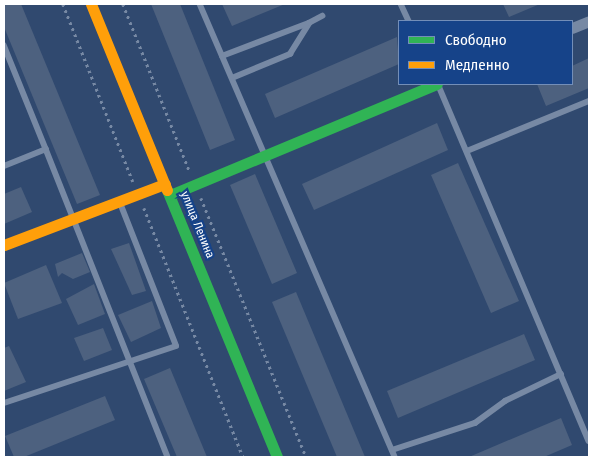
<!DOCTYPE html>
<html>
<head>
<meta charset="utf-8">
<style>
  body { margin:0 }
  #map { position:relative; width:593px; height:461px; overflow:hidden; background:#30496f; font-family:"Fira Sans Condensed",sans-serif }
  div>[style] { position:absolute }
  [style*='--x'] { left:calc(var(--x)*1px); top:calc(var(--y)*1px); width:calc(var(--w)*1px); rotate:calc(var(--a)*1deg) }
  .building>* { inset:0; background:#4d617f }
  .path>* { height:2.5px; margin-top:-1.25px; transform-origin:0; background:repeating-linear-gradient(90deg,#7789a4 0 2.5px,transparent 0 6.5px) }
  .lane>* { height:5.5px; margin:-2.75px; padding:0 2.75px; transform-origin:2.75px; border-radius:2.75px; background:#7789a4 }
  .street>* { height:11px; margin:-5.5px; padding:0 5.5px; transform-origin:5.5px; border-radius:5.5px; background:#7789a4 }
  .fast>* { height:11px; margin:-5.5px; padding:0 5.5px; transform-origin:5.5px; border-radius:5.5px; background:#30b455 }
  .slow>* { height:11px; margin:-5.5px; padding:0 5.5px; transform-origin:5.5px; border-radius:5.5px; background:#ff9f0a }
  span { translate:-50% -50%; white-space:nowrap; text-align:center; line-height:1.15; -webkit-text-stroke:4.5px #164389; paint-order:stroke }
  .street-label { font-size:12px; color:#fff }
  .frame { position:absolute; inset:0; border:5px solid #fff; pointer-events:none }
  .legend { position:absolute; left:398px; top:20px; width:175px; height:65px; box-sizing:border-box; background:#164389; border:1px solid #738eb8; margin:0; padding:6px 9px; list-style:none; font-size:15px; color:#fff }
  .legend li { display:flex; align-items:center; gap:10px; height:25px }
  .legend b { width:25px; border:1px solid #738eb8 }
</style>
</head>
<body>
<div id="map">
  <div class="building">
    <i style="clip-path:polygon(4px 4px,21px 4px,100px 195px,77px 204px,4px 27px)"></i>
    <i style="clip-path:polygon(151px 4px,180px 4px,235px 140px,210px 150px)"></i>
    <i style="clip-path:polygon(222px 4px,285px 4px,232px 26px)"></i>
    <i style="clip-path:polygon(503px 4px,540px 4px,509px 17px)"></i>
    <i style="clip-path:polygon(397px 37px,399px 64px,275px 118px,265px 94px)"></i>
    <i style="clip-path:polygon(589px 58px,589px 88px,546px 106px,537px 84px,572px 84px,572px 66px)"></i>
    <i style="clip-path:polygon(437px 123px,448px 150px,314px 210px,302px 184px)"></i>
    <i style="clip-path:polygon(458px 163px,519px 301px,491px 313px,431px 175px)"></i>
    <i style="clip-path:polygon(255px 174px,297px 273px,272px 284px,230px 185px)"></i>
    <i style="clip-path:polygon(21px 187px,32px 212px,4px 224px,4px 194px)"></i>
    <i style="clip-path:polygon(129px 243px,146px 291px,132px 295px,111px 249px)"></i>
    <i style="clip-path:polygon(82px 253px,90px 272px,73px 279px,62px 273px,58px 277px,55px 264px)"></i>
    <i style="clip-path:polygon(46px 265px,62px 303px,18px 319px,4px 283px)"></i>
    <i style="clip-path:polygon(94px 284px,105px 314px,78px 325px,66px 299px)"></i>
    <i style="clip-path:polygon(296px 292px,365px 457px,337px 457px,272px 302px)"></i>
    <i style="clip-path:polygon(152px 301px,161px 328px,131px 342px,118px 315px)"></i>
    <i style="clip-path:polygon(103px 328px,112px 350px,84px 361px,74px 338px)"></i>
    <i style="clip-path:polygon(524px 334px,535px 360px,398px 418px,387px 391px)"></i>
    <i style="clip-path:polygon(9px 346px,26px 382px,4px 391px,4px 348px)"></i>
    <i style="clip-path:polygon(170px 368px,207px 457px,177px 457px,144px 379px)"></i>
    <i style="clip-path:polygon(105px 396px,115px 420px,24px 457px,14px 457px,5px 436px)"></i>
    <i style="clip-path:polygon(561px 418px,572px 445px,544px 457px,469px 457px)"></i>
  </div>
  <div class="path">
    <i style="--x:63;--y:4;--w:191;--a:68.5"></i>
    <i style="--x:123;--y:4;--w:181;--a:68.3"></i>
    <i style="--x:201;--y:198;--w:279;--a:67.9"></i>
    <i style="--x:144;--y:208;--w:268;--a:68.3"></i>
  </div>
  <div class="lane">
    <i style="--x:200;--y:4;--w:493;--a:66.7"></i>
    <i style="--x:401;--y:4;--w:19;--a:65"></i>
    <i style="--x:4;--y:45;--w:112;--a:68"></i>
    <i style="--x:222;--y:56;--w:93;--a:-20.8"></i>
    <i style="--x:232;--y:78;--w:63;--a:-22.5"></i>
    <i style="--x:290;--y:54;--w:36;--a:-58"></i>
    <i style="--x:309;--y:23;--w:15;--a:-28"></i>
    <i style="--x:439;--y:86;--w:385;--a:67.1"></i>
    <i style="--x:467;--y:151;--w:132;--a:-22.3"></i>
    <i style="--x:4;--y:166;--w:45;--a:-22"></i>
    <i style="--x:46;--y:149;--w:331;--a:68.4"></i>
    <i style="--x:4;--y:403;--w:181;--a:-18.3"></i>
    <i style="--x:176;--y:346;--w:154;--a:-111.4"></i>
    <i style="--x:392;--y:450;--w:87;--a:-18"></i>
    <i style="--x:475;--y:423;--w:37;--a:-36"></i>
    <i style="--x:505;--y:401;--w:62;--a:-25.7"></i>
  </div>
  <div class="street">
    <i style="--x:572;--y:28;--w:18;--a:-22"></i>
  </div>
  <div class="fast">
    <i style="--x:167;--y:190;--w:289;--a:67.6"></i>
    <i style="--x:170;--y:195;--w:289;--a:-22.6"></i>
  </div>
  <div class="slow">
    <i style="--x:91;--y:4;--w:201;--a:67.8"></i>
    <i style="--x:4;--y:245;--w:172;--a:-20.8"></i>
  </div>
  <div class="street-label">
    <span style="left:197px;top:225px;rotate:68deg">улица Ленина</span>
  </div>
  <div class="frame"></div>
  <ul class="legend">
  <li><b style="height:6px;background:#30b455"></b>Свободно</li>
  <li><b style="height:6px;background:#ff9f0a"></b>Медленно</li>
  </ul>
</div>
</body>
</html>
